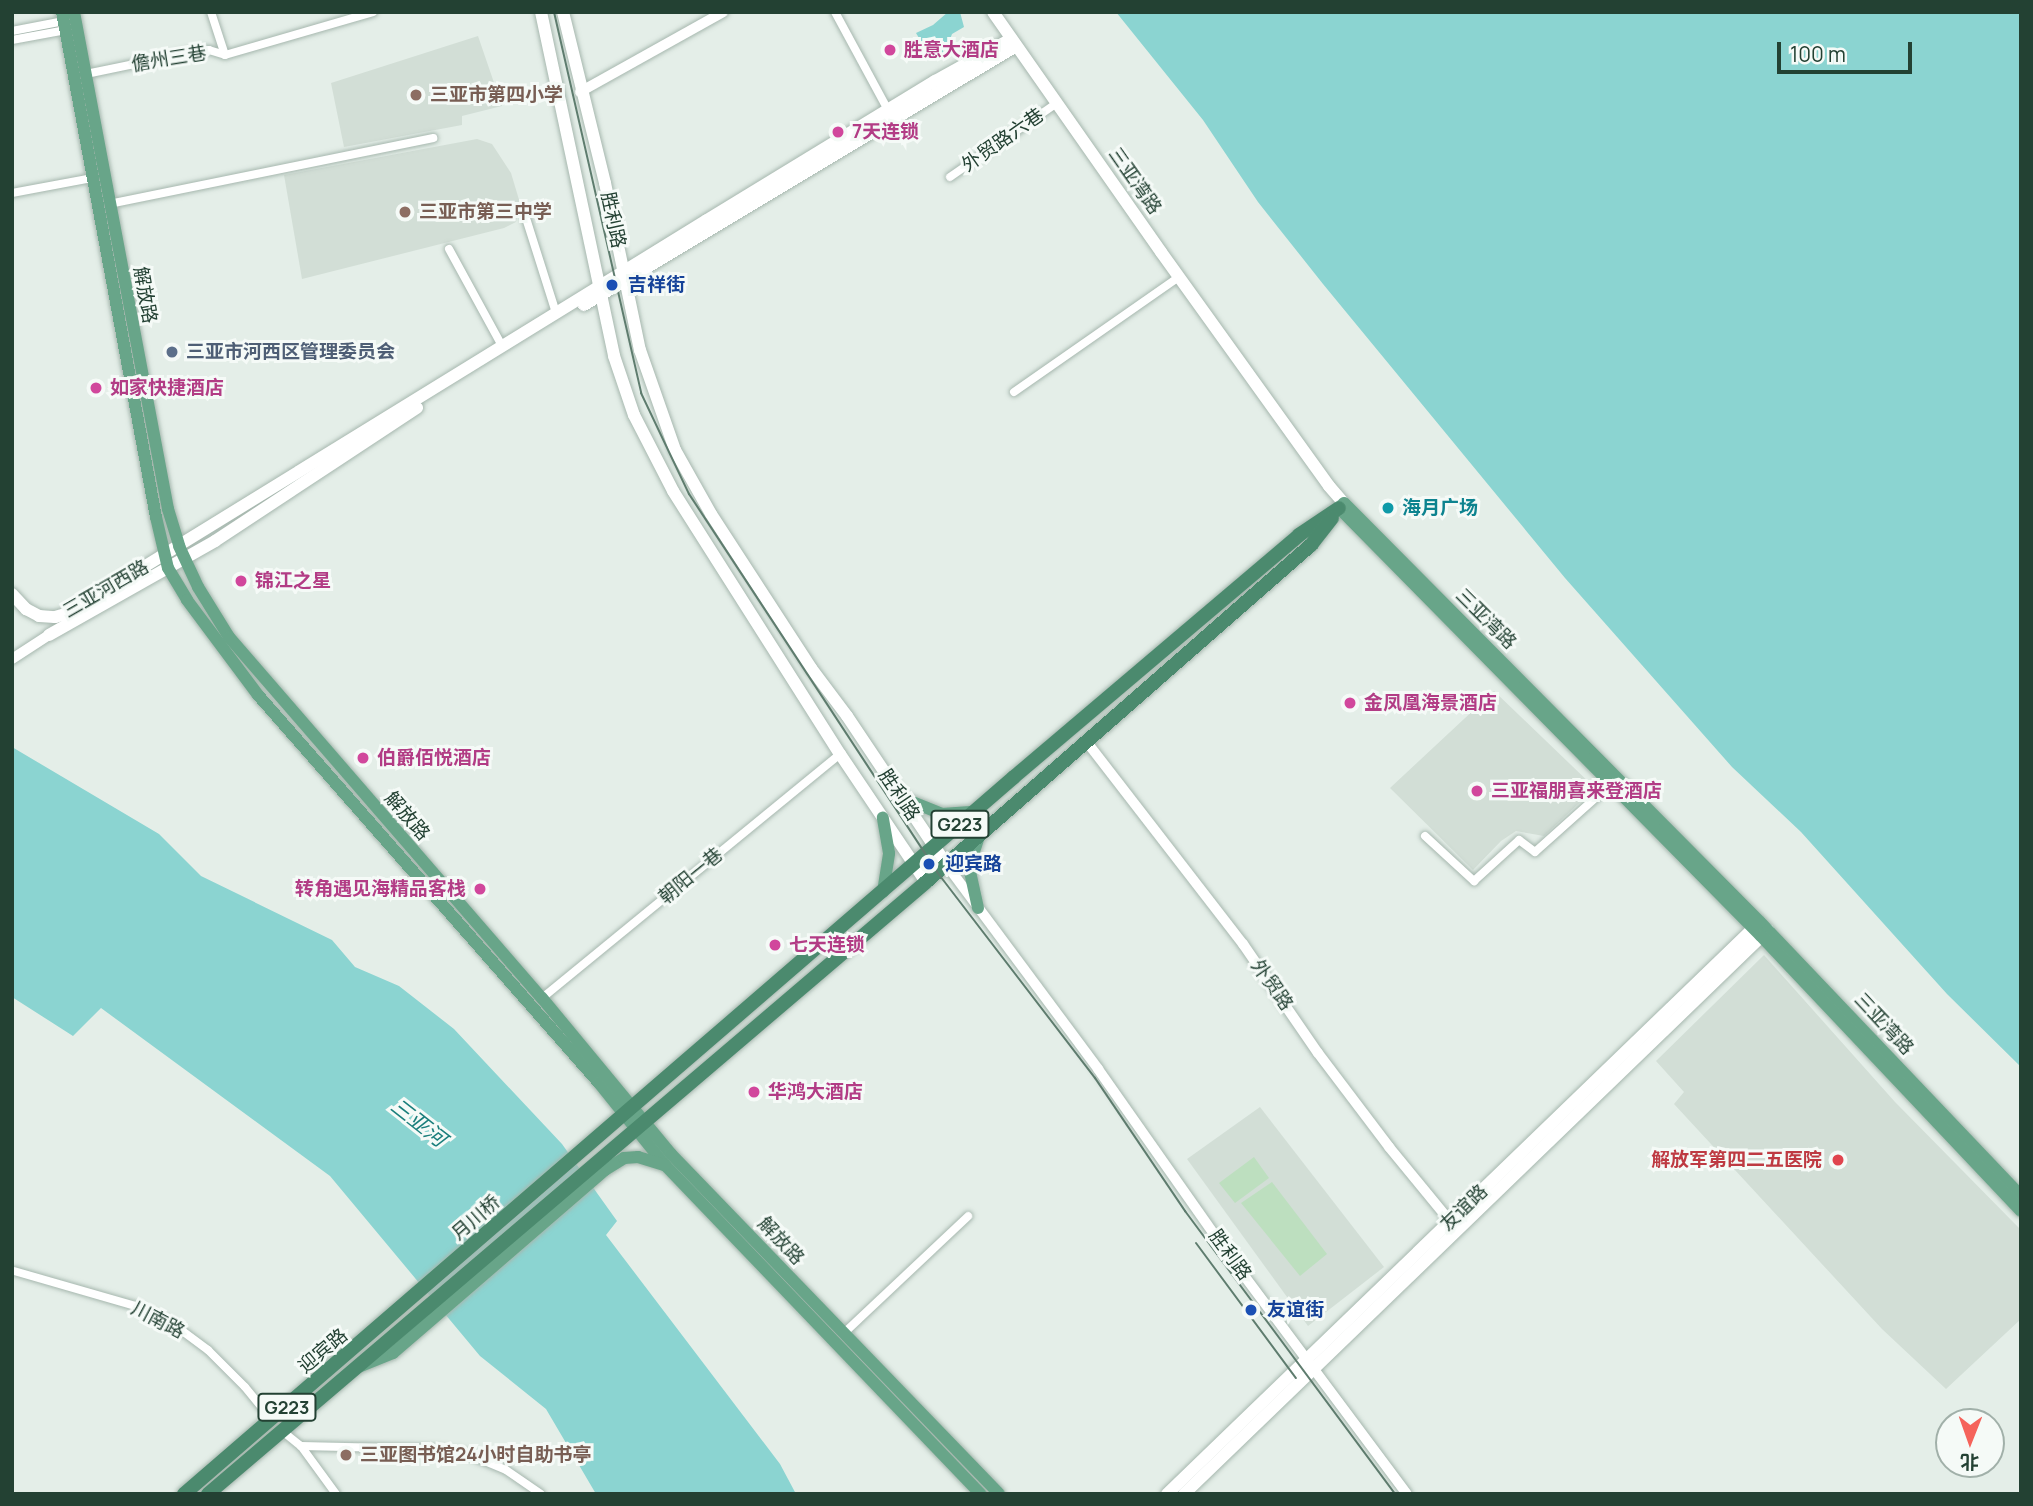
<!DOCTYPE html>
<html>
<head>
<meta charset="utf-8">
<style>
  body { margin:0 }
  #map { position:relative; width:2033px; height:1506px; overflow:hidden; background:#e4eee8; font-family:Manrope,"Noto Sans SC",sans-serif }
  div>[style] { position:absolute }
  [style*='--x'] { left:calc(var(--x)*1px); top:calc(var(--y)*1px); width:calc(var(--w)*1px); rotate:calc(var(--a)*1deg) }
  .built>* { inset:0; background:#d2ded6 }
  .green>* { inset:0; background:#bddfbf }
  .water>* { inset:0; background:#8bd4d1 }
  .roads { filter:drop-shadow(0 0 2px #a6b7ae) drop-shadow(0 0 2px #a6b7ae) }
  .minor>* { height:8px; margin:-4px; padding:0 4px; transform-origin:4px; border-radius:4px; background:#fff }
  .tertiary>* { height:10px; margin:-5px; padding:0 5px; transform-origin:5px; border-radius:5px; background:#fff }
  .secondary>* { height:12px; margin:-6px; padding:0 6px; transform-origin:6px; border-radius:6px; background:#fff }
  .primary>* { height:12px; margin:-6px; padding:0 6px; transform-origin:6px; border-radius:6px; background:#68a589 }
  .trunk>* { height:14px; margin:-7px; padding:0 7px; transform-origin:7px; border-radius:7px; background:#4b8a6e }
  .tram>* { height:2px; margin:-1px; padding:0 1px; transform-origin:1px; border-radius:1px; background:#5e7c6e }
  .dots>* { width:19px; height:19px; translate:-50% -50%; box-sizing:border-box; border:4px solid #f5faf7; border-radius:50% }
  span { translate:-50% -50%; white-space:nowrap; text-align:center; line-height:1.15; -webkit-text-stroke:6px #f5faf7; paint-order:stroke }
  .shield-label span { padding:2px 5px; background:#f5faf7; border:2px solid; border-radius:5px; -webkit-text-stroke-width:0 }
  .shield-label { font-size:18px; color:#234133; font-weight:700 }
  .hotel-label { font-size:19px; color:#b23c85; font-weight:700 }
  .left { translate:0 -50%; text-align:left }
  .right { translate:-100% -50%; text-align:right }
  .street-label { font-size:19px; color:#234133 }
  .education-label { font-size:19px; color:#785e54; font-weight:700 }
  .transit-label { font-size:19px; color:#164399; font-weight:700 }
  .service-label { font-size:19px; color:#4e5e75; font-weight:700 }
  .culture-label { font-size:19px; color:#0d838f; font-weight:700 }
  .health-label { font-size:19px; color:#be3a42; font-weight:700 }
  .water-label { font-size:21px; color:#1b7f7c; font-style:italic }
  .frame { position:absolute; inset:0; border:14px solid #234133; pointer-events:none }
  .north { position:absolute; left:1935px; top:1408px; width:70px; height:70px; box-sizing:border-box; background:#f5faf7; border:2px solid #a1b0a9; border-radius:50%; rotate:181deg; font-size:19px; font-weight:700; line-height:28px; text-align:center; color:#234133 }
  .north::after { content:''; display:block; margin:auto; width:24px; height:32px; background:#f5635b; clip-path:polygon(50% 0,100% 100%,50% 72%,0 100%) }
  .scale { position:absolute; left:1777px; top:42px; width:135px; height:32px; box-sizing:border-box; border:4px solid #234133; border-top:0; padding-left:9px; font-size:21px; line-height:24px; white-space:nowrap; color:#234133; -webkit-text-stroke:5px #f5faf7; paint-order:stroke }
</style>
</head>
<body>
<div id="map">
  <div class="built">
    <i style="clip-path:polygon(478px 36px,502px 106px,462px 116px,462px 125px,344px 147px,331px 83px)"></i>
    <i style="clip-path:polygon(477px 139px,492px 144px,511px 173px,520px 203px,516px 222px,504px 228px,302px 279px,284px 175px)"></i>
    <i style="clip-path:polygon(1494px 691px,1595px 788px,1544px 836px,1516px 831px,1501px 841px,1473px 870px,1390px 788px)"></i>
    <i style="clip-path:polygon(1764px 955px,1895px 1102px,2021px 1230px,2021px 1319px,1946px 1389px,1882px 1329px,1674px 1104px,1684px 1092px,1656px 1061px)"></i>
    <i style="clip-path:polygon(1260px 1107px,1384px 1267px,1308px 1326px,1187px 1159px)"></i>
  </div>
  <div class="green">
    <i style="clip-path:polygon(1254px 1157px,1269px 1178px,1235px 1203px,1219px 1183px)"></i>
    <i style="clip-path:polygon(1272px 1182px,1327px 1254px,1300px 1276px,1241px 1203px)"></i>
  </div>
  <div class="water">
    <i style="clip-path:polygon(948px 12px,960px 12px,964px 27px,952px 34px,948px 45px,942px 46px,944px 55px,932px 60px,916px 33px,933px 25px)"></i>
    <i style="clip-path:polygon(1116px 12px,2021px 12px,2021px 1067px,1947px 994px,1801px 832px,1732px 767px,1565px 578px,1323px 284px,1258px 202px,1203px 120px)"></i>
    <i style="clip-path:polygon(12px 747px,159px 834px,201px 876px,332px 940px,355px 967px,399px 986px,454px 1029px,562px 1144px,617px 1221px,606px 1235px,780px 1464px,796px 1494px,596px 1494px,546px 1409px,480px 1356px,330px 1176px,101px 1008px,73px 1036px,12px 997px)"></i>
  </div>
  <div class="roads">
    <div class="minor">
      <i style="--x:211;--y:12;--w:45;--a:72"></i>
      <i style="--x:835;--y:12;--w:111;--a:61.6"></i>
      <i style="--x:12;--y:31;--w:53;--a:-10.9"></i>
      <i style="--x:12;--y:40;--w:55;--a:-10.5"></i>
      <i style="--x:86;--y:74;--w:113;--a:-11.7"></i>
      <i style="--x:197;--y:51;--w:12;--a:-5"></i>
      <i style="--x:209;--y:50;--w:17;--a:17"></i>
      <i style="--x:225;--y:55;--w:154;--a:-16.2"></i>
      <i style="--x:950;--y:177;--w:130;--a:-34.7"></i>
      <i style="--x:12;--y:193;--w:81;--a:-10.6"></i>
      <i style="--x:109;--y:204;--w:331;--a:-11.5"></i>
      <i style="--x:525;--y:215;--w:103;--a:72.4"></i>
      <i style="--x:449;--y:249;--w:111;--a:61.3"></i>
      <i style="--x:1014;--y:392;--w:201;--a:-34.9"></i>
      <i style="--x:1425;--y:836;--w:67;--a:42.6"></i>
      <i style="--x:1474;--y:881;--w:61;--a:-42.3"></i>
      <i style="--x:1519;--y:840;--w:20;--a:37"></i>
      <i style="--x:1535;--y:852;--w:102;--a:-41.8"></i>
      <i style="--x:542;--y:998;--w:385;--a:-39.3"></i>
      <i style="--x:14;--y:1271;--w:126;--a:16.1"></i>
      <i style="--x:135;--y:1306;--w:42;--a:25.3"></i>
      <i style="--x:173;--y:1324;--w:44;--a:36.6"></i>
      <i style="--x:208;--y:1350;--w:52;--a:45"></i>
      <i style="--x:245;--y:1387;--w:43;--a:50.7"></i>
      <i style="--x:843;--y:1334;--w:172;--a:-43.3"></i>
      <i style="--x:281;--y:1430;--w:26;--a:39"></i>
      <i style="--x:301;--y:1446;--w:59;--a:53.9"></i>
      <i style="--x:301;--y:1446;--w:133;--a:1.3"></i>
      <i style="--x:434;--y:1449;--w:34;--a:8"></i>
      <i style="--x:468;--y:1454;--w:41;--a:22.8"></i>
      <i style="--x:506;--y:1470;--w:42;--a:34.4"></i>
    </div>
    <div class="tertiary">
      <i style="--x:580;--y:92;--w:164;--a:-29.2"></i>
      <i style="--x:12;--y:659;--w:44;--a:-33"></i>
      <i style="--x:1086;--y:741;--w:257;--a:52.3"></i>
      <i style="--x:1243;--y:944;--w:132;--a:55.5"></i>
      <i style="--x:1318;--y:1053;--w:118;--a:52.9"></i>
      <i style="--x:1389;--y:1147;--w:102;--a:50.6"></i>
      <i style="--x:946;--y:864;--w:255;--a:53.4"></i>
      <i style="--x:1098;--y:1069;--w:231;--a:54.9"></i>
      <i style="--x:1231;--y:1258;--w:294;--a:53.3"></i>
    </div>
    <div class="secondary">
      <i style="--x:541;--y:12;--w:352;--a:78"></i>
      <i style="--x:614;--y:356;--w:62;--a:71.3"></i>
      <i style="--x:634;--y:415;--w:85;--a:62.8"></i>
      <i style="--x:673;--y:491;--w:312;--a:57.6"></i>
      <i style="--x:840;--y:754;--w:154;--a:56.1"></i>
      <i style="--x:563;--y:12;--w:176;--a:76.2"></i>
      <i style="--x:605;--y:183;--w:171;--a:78.2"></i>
      <i style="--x:640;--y:350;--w:106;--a:70.7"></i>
      <i style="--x:675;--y:450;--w:73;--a:60.6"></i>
      <i style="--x:711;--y:514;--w:184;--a:57"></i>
      <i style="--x:811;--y:668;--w:60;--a:53.1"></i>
      <i style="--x:847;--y:716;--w:178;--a:56.2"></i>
      <i style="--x:993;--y:12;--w:293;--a:55"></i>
      <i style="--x:1161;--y:252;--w:288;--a:54.3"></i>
      <i style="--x:1329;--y:486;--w:23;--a:49"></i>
      <i style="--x:584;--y:305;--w:504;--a:-30.94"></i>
      <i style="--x:12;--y:594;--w:21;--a:47"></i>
      <i style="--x:26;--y:609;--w:15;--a:28"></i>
      <i style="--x:39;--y:616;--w:16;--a:4"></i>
      <i style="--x:55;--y:617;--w:15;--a:-16"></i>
      <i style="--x:69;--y:613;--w:749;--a:-31.63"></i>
      <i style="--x:707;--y:220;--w:267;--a:-31.4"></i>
      <i style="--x:935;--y:81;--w:87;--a:-28.9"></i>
      <i style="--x:49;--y:635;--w:191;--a:-29.5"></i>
      <i style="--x:215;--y:541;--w:242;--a:-33.4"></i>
      <i style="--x:1167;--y:1494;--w:824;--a:-43.97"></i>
      <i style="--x:1184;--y:1494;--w:812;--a:-44"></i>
    </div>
    <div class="primary">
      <i style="--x:62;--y:12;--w:514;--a:79.46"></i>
      <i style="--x:156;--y:517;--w:52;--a:76.8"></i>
      <i style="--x:168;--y:568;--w:37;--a:59"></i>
      <i style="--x:187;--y:600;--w:119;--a:53.2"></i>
      <i style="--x:258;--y:695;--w:517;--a:48.69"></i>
      <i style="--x:599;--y:1083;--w:105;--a:51.2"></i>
      <i style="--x:665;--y:1165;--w:456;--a:46.2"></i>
      <i style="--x:74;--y:12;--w:506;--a:79.29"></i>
      <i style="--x:168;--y:509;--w:39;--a:73"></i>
      <i style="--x:179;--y:546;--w:45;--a:65.1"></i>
      <i style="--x:198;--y:587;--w:59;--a:58.2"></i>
      <i style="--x:229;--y:637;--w:478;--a:49.1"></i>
      <i style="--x:542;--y:998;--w:202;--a:50.4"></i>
      <i style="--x:671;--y:1154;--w:472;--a:46"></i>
      <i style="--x:900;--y:797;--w:45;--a:22"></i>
      <i style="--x:942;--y:814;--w:32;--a:-4"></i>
      <i style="--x:883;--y:892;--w:39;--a:-81"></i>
      <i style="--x:889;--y:853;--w:36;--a:-100"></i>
      <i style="--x:978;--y:908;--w:42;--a:-102.4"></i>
      <i style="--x:969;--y:867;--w:32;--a:-72"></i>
      <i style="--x:2021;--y:1196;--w:378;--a:-133.6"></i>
      <i style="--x:1760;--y:922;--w:590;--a:-134.79"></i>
      <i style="--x:1344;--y:503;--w:7;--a:135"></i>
      <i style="--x:1339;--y:508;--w:601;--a:45.4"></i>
      <i style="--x:1761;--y:936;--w:378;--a:46.6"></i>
      <i style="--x:356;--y:1368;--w:40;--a:-22"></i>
      <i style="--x:393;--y:1353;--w:280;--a:-40.8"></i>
      <i style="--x:605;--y:1170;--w:22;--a:-32"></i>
      <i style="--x:624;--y:1158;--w:14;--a:-4"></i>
      <i style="--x:638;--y:1157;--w:28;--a:17"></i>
    </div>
    <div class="trunk">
      <i style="--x:184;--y:1494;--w:1097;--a:-40.82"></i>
      <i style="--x:1014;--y:777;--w:374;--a:-40.3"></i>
      <i style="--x:1299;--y:535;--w:48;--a:-34"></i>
      <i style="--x:208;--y:1494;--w:943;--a:-40.44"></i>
      <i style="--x:926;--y:882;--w:512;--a:-41.2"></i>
      <i style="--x:1311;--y:545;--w:34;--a:-52"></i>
    </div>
  </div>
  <div class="tram">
    <i style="--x:554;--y:12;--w:391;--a:77.1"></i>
    <i style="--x:641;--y:393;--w:112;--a:64.6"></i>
    <i style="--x:689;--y:494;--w:452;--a:56.7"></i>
    <i style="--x:937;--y:872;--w:260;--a:52.5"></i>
    <i style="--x:1095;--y:1078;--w:161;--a:55.9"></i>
    <i style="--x:1185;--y:1211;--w:352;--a:53.4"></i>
    <i style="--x:1196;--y:1243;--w:168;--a:53.5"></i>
  </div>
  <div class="dots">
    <i style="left:890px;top:50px;background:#d1479c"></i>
    <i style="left:416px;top:95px;background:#8d6e63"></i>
    <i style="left:838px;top:132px;background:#d1479c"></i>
    <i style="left:405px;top:212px;background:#8d6e63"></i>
    <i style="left:612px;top:285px;background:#1a4fb4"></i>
    <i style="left:172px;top:352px;background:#5c6f8a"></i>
    <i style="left:96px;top:388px;background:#d1479c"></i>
    <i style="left:1388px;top:508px;background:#0f9aa8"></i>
    <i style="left:241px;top:581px;background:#d1479c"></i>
    <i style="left:1350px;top:703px;background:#d1479c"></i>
    <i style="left:363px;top:758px;background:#d1479c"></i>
    <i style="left:1477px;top:791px;background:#d1479c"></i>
    <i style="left:929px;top:864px;background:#1a4fb4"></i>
    <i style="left:480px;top:889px;background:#d1479c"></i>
    <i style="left:775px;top:945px;background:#d1479c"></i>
    <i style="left:754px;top:1092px;background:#d1479c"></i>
    <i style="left:1838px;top:1160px;background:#e0444e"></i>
    <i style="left:1251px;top:1310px;background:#1a4fb4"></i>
    <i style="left:346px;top:1455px;background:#8d6e63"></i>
  </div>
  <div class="shield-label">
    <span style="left:960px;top:824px">G223</span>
    <span style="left:287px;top:1407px">G223</span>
  </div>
  <div class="hotel-label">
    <span class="left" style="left:904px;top:50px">胜意大酒店</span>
    <span class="left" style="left:852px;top:132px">7天连锁</span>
    <span class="left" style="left:110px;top:388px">如家快捷酒店</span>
    <span class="left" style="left:255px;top:581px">锦江之星</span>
    <span class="left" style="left:1364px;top:703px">金凤凰海景酒店</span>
    <span class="left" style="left:377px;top:758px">伯爵佰悦酒店</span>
    <span class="left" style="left:1491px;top:791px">三亚福朋喜来登酒店</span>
    <span class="right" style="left:466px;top:889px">转角遇见海精品客栈</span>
    <span class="left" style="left:789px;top:945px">七天连锁</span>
    <span class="left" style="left:768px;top:1092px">华鸿大酒店</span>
  </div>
  <div class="street-label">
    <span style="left:169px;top:59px;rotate:-9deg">儋州三巷</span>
    <span style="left:1003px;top:140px;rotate:-35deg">外贸路六巷</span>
    <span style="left:1135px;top:181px;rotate:55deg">三亚湾路</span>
    <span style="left:613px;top:220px;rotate:78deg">胜利路</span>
    <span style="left:145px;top:295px;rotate:80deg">解放路</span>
    <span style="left:106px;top:589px;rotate:-30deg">三亚河西路</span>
    <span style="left:1486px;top:619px;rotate:45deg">三亚湾路</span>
    <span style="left:899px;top:795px;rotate:56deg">胜利路</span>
    <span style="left:407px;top:816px;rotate:49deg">解放路</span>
    <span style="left:691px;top:876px;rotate:-39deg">朝阳一巷</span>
    <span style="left:1272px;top:985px;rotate:55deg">外贸路</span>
    <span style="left:1884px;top:1024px;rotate:47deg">三亚湾路</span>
    <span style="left:1464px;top:1208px;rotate:-44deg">友谊路</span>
    <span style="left:476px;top:1218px;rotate:-41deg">月川桥</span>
    <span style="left:781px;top:1241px;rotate:47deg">解放路</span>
    <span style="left:1230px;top:1255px;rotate:54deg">胜利路</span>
    <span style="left:158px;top:1320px;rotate:28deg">川南路</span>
    <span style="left:323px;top:1351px;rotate:-40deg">迎宾路</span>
  </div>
  <div class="education-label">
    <span class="left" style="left:430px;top:95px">三亚市第四小学</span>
    <span class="left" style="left:419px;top:212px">三亚市第三中学</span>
    <span class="left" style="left:360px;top:1455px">三亚图书馆24小时自助书亭</span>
  </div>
  <div class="transit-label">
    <span class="left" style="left:628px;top:285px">吉祥街</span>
    <span class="left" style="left:945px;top:864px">迎宾路</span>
    <span class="left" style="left:1267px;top:1310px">友谊街</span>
  </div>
  <div class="service-label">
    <span class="left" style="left:186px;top:352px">三亚市河西区管理委员会</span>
  </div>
  <div class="culture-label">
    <span class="left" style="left:1402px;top:508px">海月广场</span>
  </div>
  <div class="health-label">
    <span class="right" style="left:1822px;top:1160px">解放军第四二五医院</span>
  </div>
  <div class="water-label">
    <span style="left:419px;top:1122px;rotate:38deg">三亚河</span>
  </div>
  <div class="frame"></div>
  <div class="north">北</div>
  <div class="scale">100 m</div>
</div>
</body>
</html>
